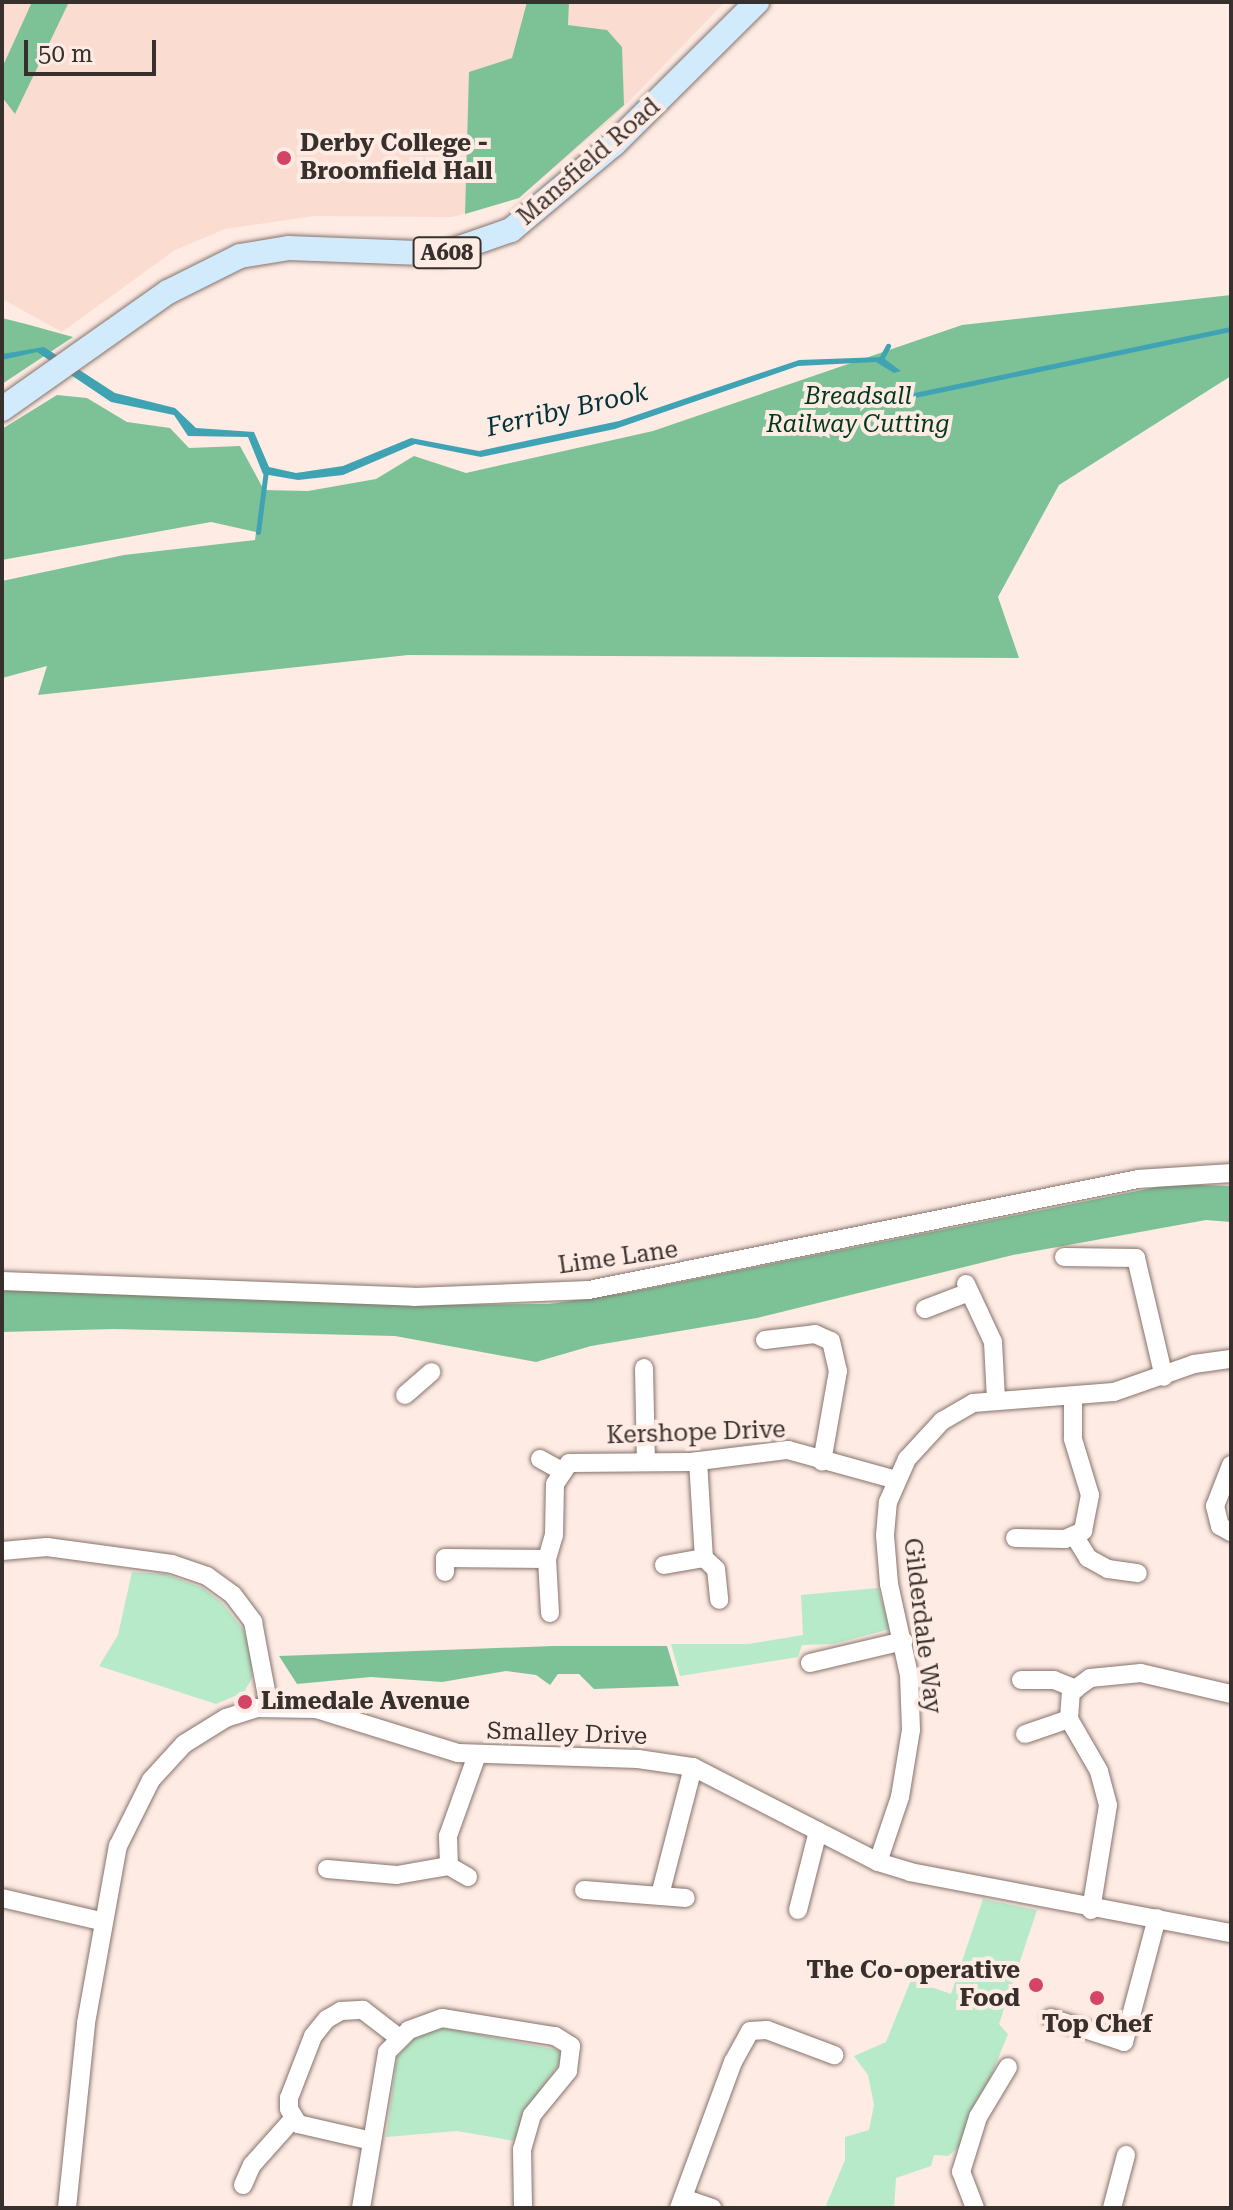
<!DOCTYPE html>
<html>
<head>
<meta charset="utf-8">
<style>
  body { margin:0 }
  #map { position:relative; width:1233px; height:2210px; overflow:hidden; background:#fdebe4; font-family:"Roboto Serif",serif }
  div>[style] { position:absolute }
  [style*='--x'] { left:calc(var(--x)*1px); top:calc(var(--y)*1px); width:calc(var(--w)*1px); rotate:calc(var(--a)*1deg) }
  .built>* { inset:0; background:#fadcd0 }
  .green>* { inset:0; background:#b7eac9 }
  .forest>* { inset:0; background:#7dc297 }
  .water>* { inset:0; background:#3fa3b4 }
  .stream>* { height:5px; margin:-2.5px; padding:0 2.5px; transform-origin:2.5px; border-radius:2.5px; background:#3fa3b4 }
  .roads { filter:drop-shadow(0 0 2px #87736b) drop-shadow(0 0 2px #87736b) }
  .minor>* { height:18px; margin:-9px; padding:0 9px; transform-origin:9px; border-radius:9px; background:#fff }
  .major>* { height:24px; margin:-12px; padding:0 12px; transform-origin:12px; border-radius:12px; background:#d1ebfd }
  .dots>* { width:22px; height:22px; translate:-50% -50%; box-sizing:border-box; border:4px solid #fdebe4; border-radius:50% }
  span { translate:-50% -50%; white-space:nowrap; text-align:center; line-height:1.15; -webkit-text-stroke:8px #fdebe4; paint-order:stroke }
  .shield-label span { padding:2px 6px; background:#fdebe4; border:2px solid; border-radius:6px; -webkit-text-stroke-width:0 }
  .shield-label { font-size:22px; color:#38302d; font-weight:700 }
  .poi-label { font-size:24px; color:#38302d; font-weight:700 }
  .left { translate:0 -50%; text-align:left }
  .right { translate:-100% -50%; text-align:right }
  .street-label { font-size:24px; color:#38302d }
  .park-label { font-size:24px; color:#00381d; font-style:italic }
  .water-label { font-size:26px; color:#013139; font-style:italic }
  .frame { position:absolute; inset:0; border:4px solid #38302d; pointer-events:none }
  .scale { position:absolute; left:24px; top:40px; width:132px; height:36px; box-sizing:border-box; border:4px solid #38302d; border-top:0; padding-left:10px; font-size:24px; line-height:28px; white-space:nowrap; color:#38302d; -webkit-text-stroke:6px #fdebe4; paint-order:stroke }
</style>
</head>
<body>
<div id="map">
  <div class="built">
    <i style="clip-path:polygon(2px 2px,725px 2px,612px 119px,519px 198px,452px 217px,314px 216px,225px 229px,175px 250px,62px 332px,2px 299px)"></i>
  </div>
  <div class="green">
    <i style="clip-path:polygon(132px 1572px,165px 1574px,203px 1588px,222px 1603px,243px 1629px,252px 1654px,252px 1678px,244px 1692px,216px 1704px,99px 1666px,118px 1635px)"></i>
    <i style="clip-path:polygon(878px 1588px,890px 1629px,834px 1644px,802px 1645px,798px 1657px,680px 1676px,671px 1644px,748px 1644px,803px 1635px,801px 1595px)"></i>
    <i style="clip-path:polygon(983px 1899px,1037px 1910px,999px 2024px,1008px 2034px,964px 2143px,948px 2156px,934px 2155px,931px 2166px,896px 2178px,894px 2208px,825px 2208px,845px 2160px,845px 2137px,869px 2130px,874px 2105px,868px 2075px,854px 2056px,886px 2042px,911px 1980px,951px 1994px)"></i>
    <i style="clip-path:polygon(441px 2027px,558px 2050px,563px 2058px,527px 2110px,514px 2141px,457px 2131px,386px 2137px,397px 2057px,413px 2039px)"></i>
  </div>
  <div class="forest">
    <i style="clip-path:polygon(32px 2px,69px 2px,15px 114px,2px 97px,2px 68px)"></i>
    <i style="clip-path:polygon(527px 2px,569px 2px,568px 25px,607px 30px,622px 47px,624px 105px,519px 198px,465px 214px,469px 72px,512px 58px)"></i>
    <i style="clip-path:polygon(1231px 295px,1231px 376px,1059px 485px,998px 597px,1019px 658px,408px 655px,38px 695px,47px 666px,2px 678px,2px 581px,124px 555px,255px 540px,256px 532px,211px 522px,2px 560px,2px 429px,57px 395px,87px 398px,127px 422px,170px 428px,189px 448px,240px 446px,264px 490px,308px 491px,376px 479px,414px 456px,466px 473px,653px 431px,962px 325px)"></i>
    <i style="clip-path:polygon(2px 318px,26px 324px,73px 337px,2px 384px)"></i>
    <i style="clip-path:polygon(1172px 1184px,1231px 1186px,1231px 1222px,1206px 1220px,1013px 1255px,757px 1318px,591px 1346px,536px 1362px,395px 1336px,114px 1329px,2px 1332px,2px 1288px,423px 1305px,549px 1304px,626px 1293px)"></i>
    <i style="clip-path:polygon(553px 1646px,667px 1646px,679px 1686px,594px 1689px,579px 1674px,558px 1674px,550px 1685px,536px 1675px,506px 1671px,442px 1682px,371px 1677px,297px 1684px,279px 1656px)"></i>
  </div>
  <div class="water">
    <i style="clip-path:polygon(44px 347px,115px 393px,175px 408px,196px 428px,254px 432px,269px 467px,296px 473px,343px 466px,411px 438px,479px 451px,619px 421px,799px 360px,882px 357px,901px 371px,894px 373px,876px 362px,798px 366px,615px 429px,481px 457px,415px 444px,343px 475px,298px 480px,263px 474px,248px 437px,188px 436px,174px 415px,111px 402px,37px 352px,2px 360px,2px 354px)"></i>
  </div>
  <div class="stream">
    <i style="--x:881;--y:359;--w:15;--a:-62"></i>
    <i style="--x:905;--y:397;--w:333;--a:-11.8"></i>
    <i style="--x:258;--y:532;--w:63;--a:-82.6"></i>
  </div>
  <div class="roads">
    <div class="minor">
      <i style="--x:1064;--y:1257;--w:72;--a:0.8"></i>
      <i style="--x:1136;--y:1258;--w:122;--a:76.8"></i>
      <i style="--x:2;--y:1281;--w:412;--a:2.2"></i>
      <i style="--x:414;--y:1297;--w:175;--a:-2.3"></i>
      <i style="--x:589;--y:1290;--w:560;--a:-11.43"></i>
      <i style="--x:1138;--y:1179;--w:93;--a:-3.7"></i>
      <i style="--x:966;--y:1284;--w:64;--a:65"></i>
      <i style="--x:993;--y:1342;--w:57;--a:87"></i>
      <i style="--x:925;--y:1309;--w:47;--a:-21.1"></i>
      <i style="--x:765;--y:1340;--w:50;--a:-6.8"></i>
      <i style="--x:815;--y:1334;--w:17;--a:24"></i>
      <i style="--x:831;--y:1341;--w:31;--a:77"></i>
      <i style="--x:838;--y:1371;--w:92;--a:100"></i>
      <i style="--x:644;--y:1368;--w:92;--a:88.8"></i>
      <i style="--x:405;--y:1395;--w:35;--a:-41"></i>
      <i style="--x:540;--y:1459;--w:23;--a:29"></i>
      <i style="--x:698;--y:1461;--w:97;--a:86.5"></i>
      <i style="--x:1231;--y:1465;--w:44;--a:111.3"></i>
      <i style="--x:1215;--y:1506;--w:21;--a:76"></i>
      <i style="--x:1220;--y:1526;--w:13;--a:29"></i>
      <i style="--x:1075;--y:1537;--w:25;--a:58"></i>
      <i style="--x:1088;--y:1558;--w:23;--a:29"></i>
      <i style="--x:1108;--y:1569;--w:30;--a:8"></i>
      <i style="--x:1015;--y:1538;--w:50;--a:1.1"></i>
      <i style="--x:1065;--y:1539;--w:20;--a:-24"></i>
      <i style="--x:1083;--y:1531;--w:37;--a:-79"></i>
      <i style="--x:1090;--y:1495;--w:59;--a:-106.9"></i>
      <i style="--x:1073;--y:1439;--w:43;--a:-90"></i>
      <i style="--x:2;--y:1551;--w:45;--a:-5.1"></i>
      <i style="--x:47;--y:1547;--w:126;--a:7.7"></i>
      <i style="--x:172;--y:1564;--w:37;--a:19"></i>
      <i style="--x:207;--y:1576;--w:32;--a:36"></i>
      <i style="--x:233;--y:1595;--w:34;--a:53"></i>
      <i style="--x:253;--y:1622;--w:86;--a:79.3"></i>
      <i style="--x:704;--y:1558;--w:16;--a:43"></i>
      <i style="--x:716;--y:1569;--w:31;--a:84"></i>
      <i style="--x:547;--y:1559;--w:54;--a:86.8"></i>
      <i style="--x:664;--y:1565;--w:41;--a:-9.9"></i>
      <i style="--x:445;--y:1572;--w:14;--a:-90"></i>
      <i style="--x:445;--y:1558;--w:102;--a:0.6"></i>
      <i style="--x:547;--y:1559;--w:25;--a:-74"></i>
      <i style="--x:554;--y:1535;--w:51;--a:-88.9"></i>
      <i style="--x:555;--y:1484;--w:25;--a:-56"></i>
      <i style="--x:569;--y:1463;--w:122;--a:-0.5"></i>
      <i style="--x:691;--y:1462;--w:98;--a:-7.1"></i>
      <i style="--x:788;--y:1450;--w:112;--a:15.5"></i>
      <i style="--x:810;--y:1663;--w:96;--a:-13.3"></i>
      <i style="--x:1021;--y:1680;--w:33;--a:0"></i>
      <i style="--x:1054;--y:1680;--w:24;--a:22"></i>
      <i style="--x:1025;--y:1734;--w:46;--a:-18.8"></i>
      <i style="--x:878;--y:1862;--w:69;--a:-71.3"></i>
      <i style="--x:900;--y:1797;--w:68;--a:-80.7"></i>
      <i style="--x:911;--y:1730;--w:55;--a:-92.1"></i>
      <i style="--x:909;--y:1675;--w:93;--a:-102.4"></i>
      <i style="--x:889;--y:1584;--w:49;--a:-94.7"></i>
      <i style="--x:885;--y:1535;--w:33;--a:-85"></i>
      <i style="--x:888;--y:1502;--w:47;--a:-66.2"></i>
      <i style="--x:907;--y:1459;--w:52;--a:-47.4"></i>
      <i style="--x:942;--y:1421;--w:36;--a:-30"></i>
      <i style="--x:973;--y:1403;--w:141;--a:-4.5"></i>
      <i style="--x:1114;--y:1392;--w:85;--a:-19.3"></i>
      <i style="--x:1194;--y:1364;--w:37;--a:-8"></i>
      <i style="--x:327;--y:1869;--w:70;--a:4.9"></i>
      <i style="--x:397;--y:1875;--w:53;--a:-9.8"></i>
      <i style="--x:468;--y:1877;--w:22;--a:-150"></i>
      <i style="--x:449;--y:1866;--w:30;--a:-92"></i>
      <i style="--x:448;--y:1836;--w:86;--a:-70.3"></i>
      <i style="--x:584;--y:1890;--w:102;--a:4.5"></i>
      <i style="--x:660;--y:1895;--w:132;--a:-75.5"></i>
      <i style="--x:2;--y:1898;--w:102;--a:13.1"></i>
      <i style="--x:798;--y:1910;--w:81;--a:-75.8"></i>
      <i style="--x:1091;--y:1910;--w:106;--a:-80.8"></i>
      <i style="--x:1108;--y:1805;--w:35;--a:-105"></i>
      <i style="--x:1099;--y:1771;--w:60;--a:-120"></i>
      <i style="--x:1069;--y:1719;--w:27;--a:-86"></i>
      <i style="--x:1071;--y:1692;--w:24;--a:-36"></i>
      <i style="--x:1090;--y:1678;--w:51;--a:-5.6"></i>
      <i style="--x:1141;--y:1673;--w:92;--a:13.1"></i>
      <i style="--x:1051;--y:2018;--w:77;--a:18.2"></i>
      <i style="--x:1124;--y:2042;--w:128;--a:-75.1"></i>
      <i style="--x:372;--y:2141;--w:76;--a:-167.1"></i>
      <i style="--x:298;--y:2124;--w:17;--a:-121"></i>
      <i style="--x:289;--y:2109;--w:11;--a:-90"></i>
      <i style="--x:289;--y:2098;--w:66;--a:-68.8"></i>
      <i style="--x:313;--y:2036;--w:22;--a:-51"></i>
      <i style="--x:327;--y:2019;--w:16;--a:-30"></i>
      <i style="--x:341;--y:2011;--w:22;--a:-3"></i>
      <i style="--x:363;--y:2010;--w:44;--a:37.6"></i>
      <i style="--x:243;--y:2185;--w:22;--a:-66"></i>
      <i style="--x:252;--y:2165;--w:62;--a:-48.3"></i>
      <i style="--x:683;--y:2198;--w:31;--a:19"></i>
      <i style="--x:67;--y:2208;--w:186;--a:-84.1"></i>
      <i style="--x:86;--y:2023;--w:180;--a:-79.8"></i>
      <i style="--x:118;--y:1846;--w:74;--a:-63.4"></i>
      <i style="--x:151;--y:1780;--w:49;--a:-47.5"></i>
      <i style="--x:184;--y:1744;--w:49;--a:-31.8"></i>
      <i style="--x:226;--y:1718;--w:32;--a:-18"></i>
      <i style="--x:256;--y:1708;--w:60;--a:1"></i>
      <i style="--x:316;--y:1709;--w:149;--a:17.2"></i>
      <i style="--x:458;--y:1753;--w:180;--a:1.9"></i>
      <i style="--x:638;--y:1759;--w:56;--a:8.3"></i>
      <i style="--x:693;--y:1767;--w:208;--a:27.2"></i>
      <i style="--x:878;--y:1862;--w:34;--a:17"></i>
      <i style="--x:910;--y:1872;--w:327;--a:10.8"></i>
      <i style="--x:361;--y:2208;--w:158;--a:-80.5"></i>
      <i style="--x:387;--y:2052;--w:31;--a:-45"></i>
      <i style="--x:409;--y:2030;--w:35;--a:-20"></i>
      <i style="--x:442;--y:2018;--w:114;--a:9.1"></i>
      <i style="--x:555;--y:2036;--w:19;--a:32"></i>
      <i style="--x:571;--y:2046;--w:25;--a:97"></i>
      <i style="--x:568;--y:2071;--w:57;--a:129.3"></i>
      <i style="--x:532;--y:2115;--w:35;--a:106"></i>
      <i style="--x:522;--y:2149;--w:59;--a:89"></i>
      <i style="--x:679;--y:2208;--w:156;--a:-69.7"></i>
      <i style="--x:733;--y:2062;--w:35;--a:-61"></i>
      <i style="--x:750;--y:2031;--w:17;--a:-3"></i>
      <i style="--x:767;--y:2030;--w:72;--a:20.5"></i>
      <i style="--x:975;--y:2208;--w:39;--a:-111"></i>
      <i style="--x:961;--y:2172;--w:58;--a:-72.8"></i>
      <i style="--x:978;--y:2117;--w:58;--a:-59"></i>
      <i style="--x:1112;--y:2208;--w:55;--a:-75.2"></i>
    </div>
    <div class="major">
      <i style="--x:2;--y:409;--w:203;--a:-35.2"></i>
      <i style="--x:168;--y:292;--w:80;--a:-26.6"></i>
      <i style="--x:240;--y:256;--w:50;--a:-9.3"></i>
      <i style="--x:289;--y:248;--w:153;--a:2.2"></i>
      <i style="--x:442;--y:254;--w:73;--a:-19.2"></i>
      <i style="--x:511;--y:230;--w:134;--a:-39.9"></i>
      <i style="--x:614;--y:144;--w:202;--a:-44.8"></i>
    </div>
  </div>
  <div class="dots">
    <i style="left:284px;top:158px;background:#d44466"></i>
    <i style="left:245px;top:1702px;background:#d44466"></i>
    <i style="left:1036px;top:1985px;background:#d44466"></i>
    <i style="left:1097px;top:1998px;background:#d44466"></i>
  </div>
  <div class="shield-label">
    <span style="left:447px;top:253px">A608</span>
  </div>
  <div class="poi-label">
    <span class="left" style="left:300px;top:158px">Derby College -<br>Broomfield Hall</span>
    <span class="left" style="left:261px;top:1702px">Limedale Avenue</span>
    <span class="right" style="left:1020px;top:1985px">The Co-operative<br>Food</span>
    <span style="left:1097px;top:2025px">Top Chef</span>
  </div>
  <div class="street-label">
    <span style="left:589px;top:162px;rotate:-41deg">Mansfield Road</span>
    <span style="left:618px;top:1258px;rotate:-8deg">Lime Lane</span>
    <span style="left:696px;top:1433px;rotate:-2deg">Kershope Drive</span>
    <span style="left:922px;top:1626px;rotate:83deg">Gilderdale Way</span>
    <span style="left:567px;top:1734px;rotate:2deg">Smalley Drive</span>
  </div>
  <div class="park-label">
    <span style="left:858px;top:411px">Breadsall<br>Railway Cutting</span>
  </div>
  <div class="water-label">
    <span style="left:567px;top:410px;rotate:-13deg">Ferriby Brook</span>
  </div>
  <div class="frame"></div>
  <div class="scale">50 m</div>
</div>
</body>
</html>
